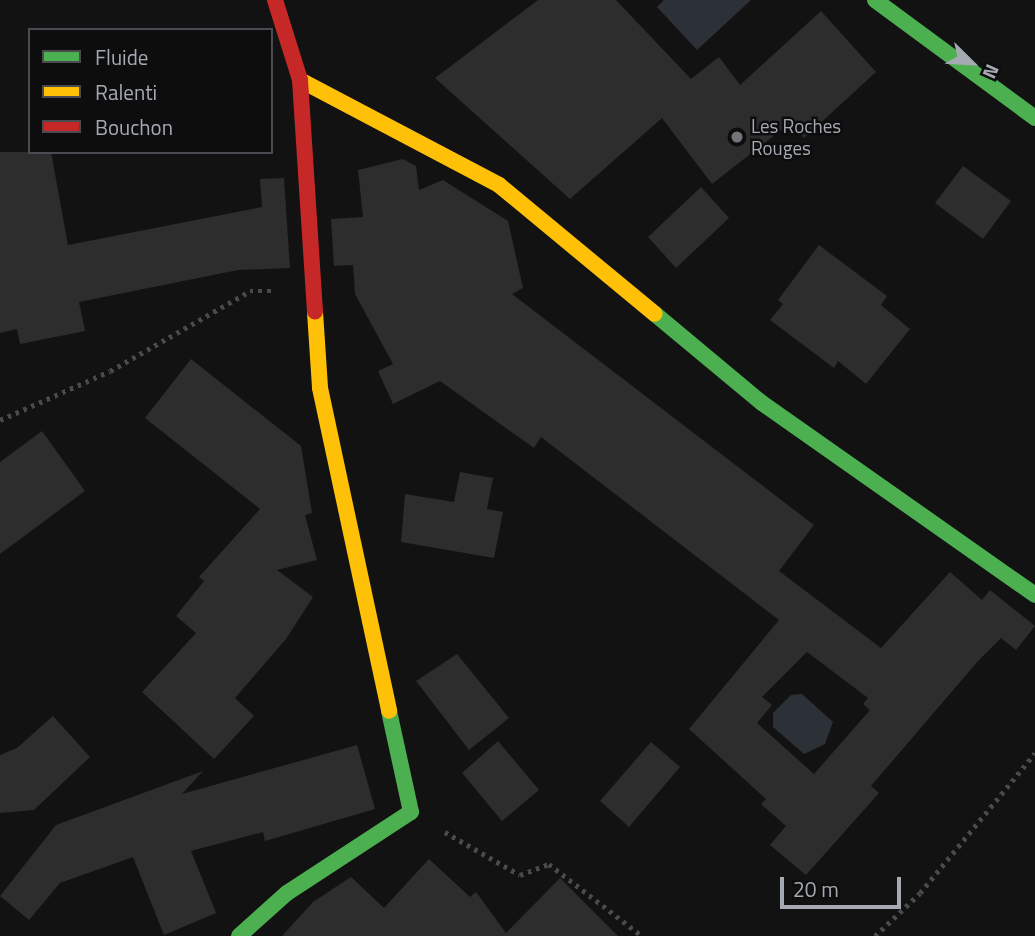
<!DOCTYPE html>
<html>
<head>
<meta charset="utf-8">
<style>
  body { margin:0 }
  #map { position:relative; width:1035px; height:936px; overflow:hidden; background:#121213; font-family:"Titillium Web",sans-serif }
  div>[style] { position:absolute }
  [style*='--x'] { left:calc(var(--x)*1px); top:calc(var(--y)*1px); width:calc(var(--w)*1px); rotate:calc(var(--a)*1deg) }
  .water>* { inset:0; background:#2b3136 }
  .building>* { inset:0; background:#2d2d2e }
  .path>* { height:4.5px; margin-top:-2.25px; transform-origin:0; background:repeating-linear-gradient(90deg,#484a4c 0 3.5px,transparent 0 8.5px) }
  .fast>* { height:16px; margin:-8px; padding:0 8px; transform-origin:8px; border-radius:8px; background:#4caf50 }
  .slow>* { height:16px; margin:-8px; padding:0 8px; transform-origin:8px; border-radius:8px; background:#ffc107 }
  .jam>* { height:16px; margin:-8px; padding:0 8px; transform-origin:8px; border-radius:8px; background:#c62828 }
  .dots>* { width:19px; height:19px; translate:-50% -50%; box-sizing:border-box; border:4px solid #0d0d0e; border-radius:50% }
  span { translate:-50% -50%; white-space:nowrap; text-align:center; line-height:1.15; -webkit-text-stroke:5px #0d0d0e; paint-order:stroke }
  .poi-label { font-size:19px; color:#a5a9b2 }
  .left { translate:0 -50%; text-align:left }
  .legend { position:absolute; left:28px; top:28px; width:245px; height:126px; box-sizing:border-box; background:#0d0d0e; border:2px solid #4a4b50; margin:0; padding:9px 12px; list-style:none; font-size:21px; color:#a5a9b2 }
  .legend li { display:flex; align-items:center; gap:14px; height:35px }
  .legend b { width:35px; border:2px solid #4a4b50 }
  .north { position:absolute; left:937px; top:28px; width:70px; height:70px; -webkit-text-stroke:5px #0d0d0e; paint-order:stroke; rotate:114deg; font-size:19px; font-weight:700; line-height:28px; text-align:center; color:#a5a9b2 }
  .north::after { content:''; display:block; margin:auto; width:24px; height:32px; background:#a5a9b2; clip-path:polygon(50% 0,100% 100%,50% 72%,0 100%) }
  .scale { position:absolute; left:780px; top:877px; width:121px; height:32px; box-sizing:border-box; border:4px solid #a5a9b2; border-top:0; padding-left:9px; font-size:21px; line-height:24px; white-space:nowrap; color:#a5a9b2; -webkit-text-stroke:5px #0d0d0e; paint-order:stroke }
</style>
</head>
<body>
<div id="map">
  <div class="water">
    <i style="clip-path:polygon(664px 0,751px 0,697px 50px,657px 7px)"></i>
    <i style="clip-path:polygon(802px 694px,833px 722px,825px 744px,804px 754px,773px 727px,773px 713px,791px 695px)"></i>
  </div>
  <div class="building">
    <i style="clip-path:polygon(538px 0,616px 0,691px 79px,719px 57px,740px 85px,821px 11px,876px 72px,804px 138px,790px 123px,712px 184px,662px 118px,570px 199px,435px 78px)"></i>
    <i style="clip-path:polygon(0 152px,51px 152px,68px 245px,262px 207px,260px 179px,284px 178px,290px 268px,238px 270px,79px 302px,85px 331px,20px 344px,17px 329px,0 333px)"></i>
    <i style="clip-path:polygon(evenodd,403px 159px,416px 166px,419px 190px,443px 180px,508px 221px,523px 288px,512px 294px,814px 525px,779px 571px,881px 648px,950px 572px,982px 600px,990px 590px,1035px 626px,1016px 650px,1001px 638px,978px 661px,871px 786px,879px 793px,806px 875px,770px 845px,786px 826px,761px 804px,766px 799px,689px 729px,779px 620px,541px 437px,534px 448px,440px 381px,393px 404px,378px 371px,393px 364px,355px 294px,353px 265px,334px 266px,331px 219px,363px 217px,358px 170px,403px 159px,807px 652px,868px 698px,863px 704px,870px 710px,814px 774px,757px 723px,772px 705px,762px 697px,807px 652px)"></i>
    <i style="clip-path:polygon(963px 166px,1011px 201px,983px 239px,935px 203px)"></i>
    <i style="clip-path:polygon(701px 187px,729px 218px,676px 268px,648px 237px)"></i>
    <i style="clip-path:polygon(819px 245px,887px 296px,881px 305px,910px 329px,866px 384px,838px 361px,834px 368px,770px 320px,783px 304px,778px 300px)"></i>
    <i style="clip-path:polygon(191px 359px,301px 446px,312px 513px,305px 515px,317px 560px,277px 570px,313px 597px,286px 639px,235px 698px,254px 716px,214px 759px,142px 692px,196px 633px,176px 616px,204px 581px,199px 577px,260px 509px,145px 418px)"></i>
    <i style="clip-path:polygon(42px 431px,85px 491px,0 554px,0 462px)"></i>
    <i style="clip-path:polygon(460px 472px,493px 478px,487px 509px,503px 512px,494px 558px,401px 542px,405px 494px,454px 502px)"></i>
    <i style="clip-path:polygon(457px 654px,509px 718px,469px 750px,416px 681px)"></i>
    <i style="clip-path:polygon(53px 716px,90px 757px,34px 810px,0 813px,0 755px,17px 748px)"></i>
    <i style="clip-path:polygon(498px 741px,539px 790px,502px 821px,462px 773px)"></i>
    <i style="clip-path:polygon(651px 742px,680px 767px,629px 827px,600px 801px)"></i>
    <i style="clip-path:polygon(357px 745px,375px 809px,265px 841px,263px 832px,191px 851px,216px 913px,164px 935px,133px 857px,60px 883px,29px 920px,0 896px,56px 825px,203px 771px,182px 794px)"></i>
    <i style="clip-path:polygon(429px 859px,470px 897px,476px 892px,506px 933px,560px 878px,618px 936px,282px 936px,313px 902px,351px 877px,384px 908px)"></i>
  </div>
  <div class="path">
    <i style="--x:0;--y:420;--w:120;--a:-24"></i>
    <i style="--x:110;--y:371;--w:161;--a:-29.7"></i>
    <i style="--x:250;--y:291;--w:24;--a:0"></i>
    <i style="--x:445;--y:832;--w:86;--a:29.8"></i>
    <i style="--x:520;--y:875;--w:31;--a:-21"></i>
    <i style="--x:549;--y:864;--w:118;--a:37.7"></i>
    <i style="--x:875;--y:936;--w:62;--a:-43.7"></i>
    <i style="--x:920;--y:893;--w:181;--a:-50.6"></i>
  </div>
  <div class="fast">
    <i style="--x:875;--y:0;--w:199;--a:36.4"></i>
    <i style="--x:655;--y:314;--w:139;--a:39.8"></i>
    <i style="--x:762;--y:403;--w:334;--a:35.1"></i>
    <i style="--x:239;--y:936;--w:64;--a:-41.9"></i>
    <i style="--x:287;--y:893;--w:148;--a:-33.2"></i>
    <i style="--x:411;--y:812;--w:103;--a:-102.3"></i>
  </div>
  <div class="slow">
    <i style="--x:300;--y:80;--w:225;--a:27.8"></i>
    <i style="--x:499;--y:185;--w:202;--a:39.6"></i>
    <i style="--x:315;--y:312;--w:76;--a:86.2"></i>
    <i style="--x:320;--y:388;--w:330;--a:77.9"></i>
  </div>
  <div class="jam">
    <i style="--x:275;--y:0;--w:84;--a:72.6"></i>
    <i style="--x:300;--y:80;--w:232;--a:86.3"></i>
  </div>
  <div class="dots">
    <i style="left:737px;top:137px;background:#72747a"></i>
  </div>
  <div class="poi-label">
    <span class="left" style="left:751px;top:137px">Les Roches<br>Rouges</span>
  </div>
  <ul class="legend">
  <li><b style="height:9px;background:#4caf50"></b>Fluide</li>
  <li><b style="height:9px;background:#ffc107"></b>Ralenti</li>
  <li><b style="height:9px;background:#c62828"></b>Bouchon</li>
  </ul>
  <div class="north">N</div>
  <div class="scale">20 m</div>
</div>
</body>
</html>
